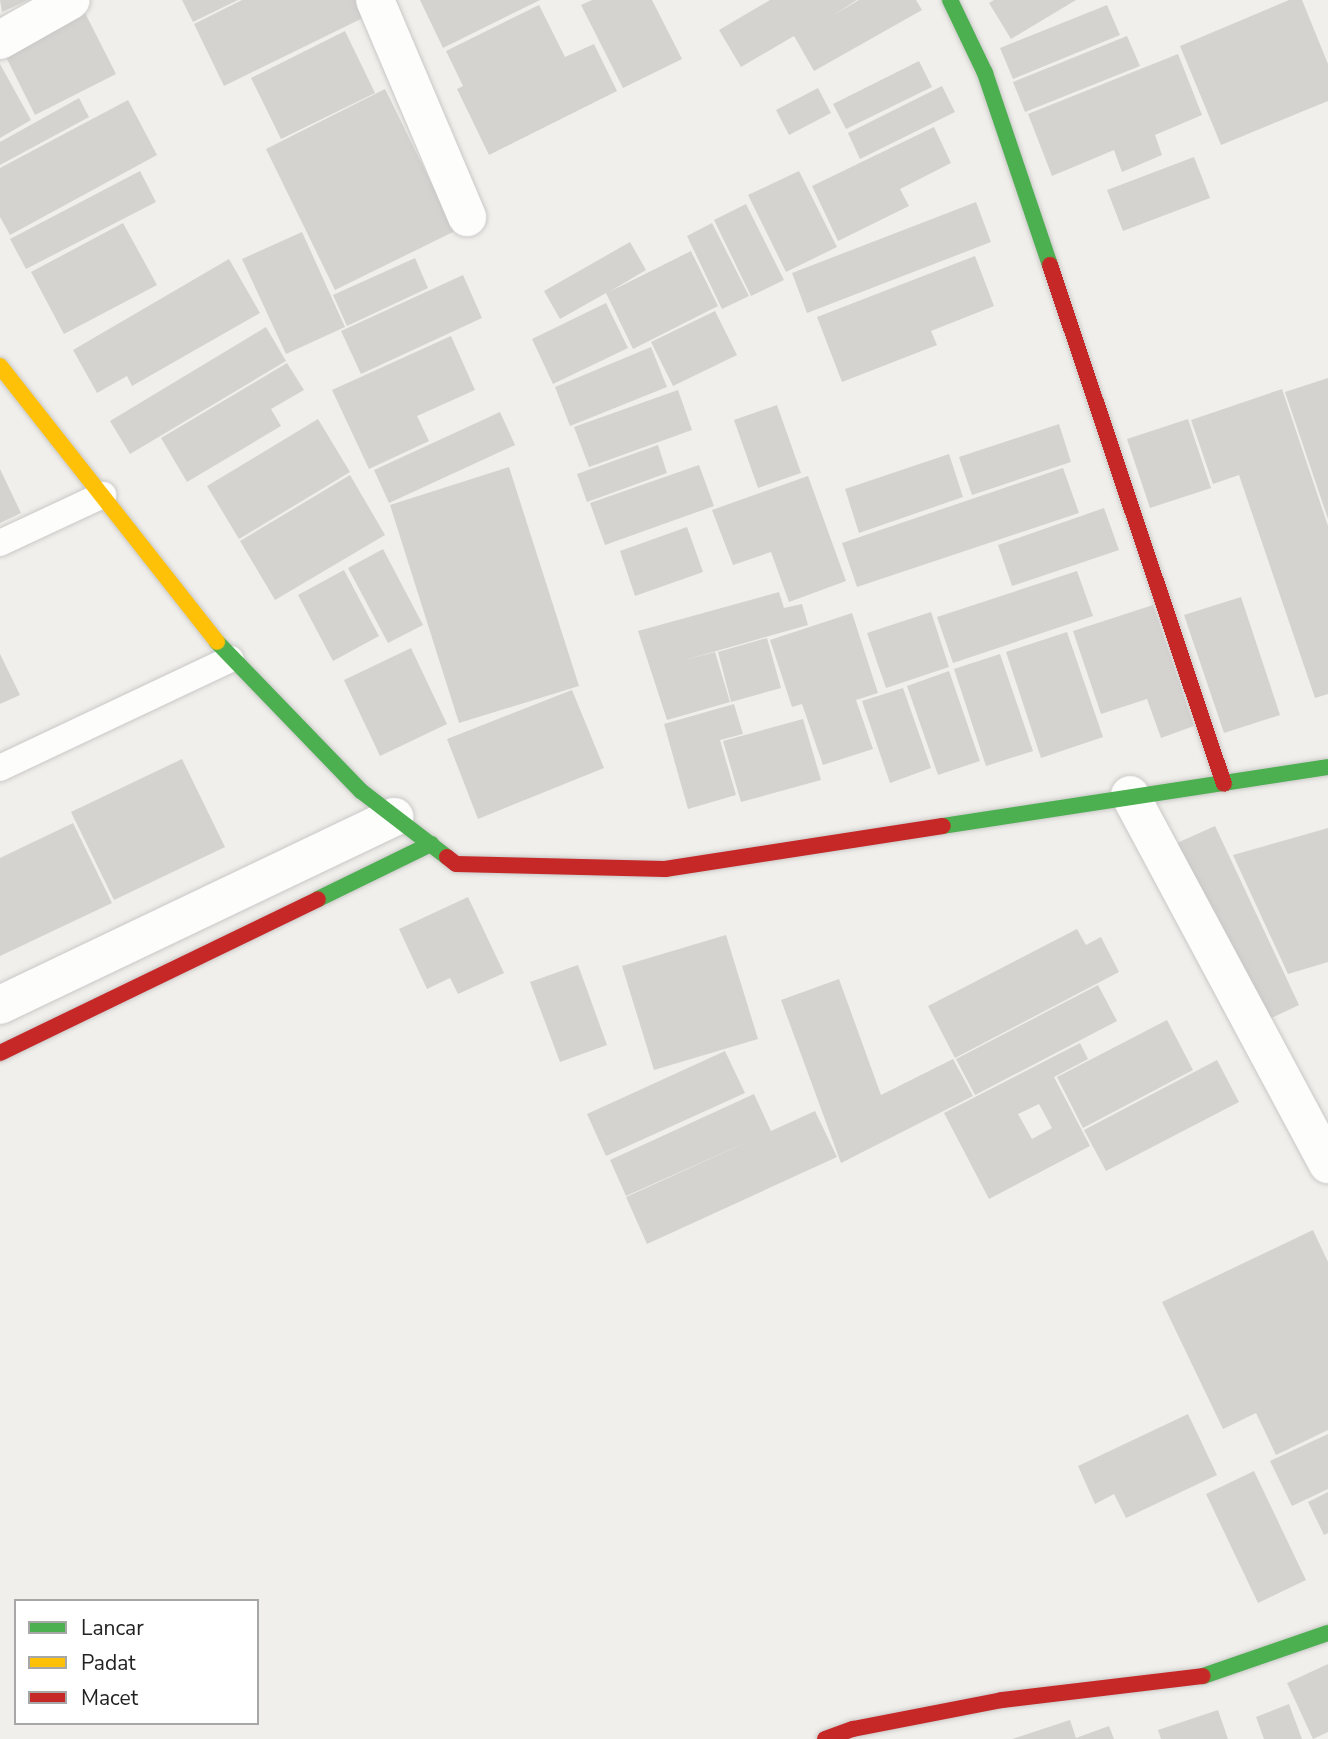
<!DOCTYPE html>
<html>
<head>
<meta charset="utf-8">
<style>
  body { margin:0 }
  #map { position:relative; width:1328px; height:1739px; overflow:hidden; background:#f0efeb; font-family:"Nunito Sans",sans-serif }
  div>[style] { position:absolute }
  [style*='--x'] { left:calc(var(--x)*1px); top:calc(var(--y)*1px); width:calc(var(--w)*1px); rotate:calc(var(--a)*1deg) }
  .building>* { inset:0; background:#d4d3d0 }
  .roads { filter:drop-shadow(0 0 2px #c9c8c7) drop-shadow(0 0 2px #c9c8c7) }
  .lane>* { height:26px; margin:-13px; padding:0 13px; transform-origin:13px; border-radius:13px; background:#fdfdfc }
  .street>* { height:38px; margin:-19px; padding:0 19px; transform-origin:19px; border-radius:19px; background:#fdfdfc }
  .fast>* { height:16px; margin:-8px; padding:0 8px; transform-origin:8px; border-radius:8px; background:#4caf50 }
  .slow>* { height:16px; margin:-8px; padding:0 8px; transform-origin:8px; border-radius:8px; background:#ffc107 }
  .jam>* { height:16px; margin:-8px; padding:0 8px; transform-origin:8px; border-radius:8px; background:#c62828 }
  span { translate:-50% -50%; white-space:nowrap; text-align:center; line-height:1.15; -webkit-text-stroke:5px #fff; paint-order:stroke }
  .legend { position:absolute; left:14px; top:1599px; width:245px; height:126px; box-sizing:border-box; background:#fff; border:2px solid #a7a7a7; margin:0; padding:9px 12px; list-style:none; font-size:21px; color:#222 }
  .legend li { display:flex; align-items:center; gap:14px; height:35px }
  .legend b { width:35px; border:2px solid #a7a7a7 }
</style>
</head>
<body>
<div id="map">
  <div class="building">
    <i style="clip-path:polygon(0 0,28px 0,2px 12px)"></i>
    <i style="clip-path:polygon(182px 0,238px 0,193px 22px)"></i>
    <i style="clip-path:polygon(242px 0,364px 0,371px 14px,224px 86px,194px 24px)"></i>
    <i style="clip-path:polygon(420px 0,540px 0,443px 48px)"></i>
    <i style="clip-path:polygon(592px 0,652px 0,682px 59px,623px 88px,581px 5px)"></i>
    <i style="clip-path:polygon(770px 0,857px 0,832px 16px,859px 0,916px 0,922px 10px,814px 71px,794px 36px,741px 67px,719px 30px)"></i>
    <i style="clip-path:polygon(994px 0,1076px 0,1011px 39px,989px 3px)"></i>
    <i style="clip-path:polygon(1289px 0,1302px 0,1328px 64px,1328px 101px,1221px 145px,1180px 46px)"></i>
    <i style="clip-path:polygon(80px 3px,116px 74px,35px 115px,0 45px)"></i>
    <i style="clip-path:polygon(539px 5px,565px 57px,594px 44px,617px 91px,489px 155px,457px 89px,463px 86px,446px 51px)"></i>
    <i style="clip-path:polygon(1107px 5px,1120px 35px,1013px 79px,1000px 48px)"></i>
    <i style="clip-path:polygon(345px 31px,375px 93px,281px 139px,251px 78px)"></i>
    <i style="clip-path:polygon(1127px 36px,1140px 66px,1025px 112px,1013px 82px)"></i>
    <i style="clip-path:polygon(1178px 54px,1202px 115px,1155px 135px,1162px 155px,1122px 172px,1114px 150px,1052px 176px,1028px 114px)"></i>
    <i style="clip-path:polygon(919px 61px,932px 87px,846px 129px,833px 104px)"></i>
    <i style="clip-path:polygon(0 64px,31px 120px,0 138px)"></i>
    <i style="clip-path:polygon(942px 86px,955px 112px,860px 159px,848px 133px)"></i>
    <i style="clip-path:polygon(818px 88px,831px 113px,789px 135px,776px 110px)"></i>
    <i style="clip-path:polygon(385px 89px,455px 231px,335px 290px,266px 149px)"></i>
    <i style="clip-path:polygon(79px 98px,89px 117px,0 165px,0 142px)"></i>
    <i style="clip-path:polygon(128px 100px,157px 155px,10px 235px,0 217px,0 168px)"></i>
    <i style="clip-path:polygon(934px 127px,951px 163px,900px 189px,909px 206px,838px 241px,812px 186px)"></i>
    <i style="clip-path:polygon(1194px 157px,1210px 198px,1123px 231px,1107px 190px)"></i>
    <i style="clip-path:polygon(140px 171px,156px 202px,26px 269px,10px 239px)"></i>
    <i style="clip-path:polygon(799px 171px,837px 247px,786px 272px,748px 195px)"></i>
    <i style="clip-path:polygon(976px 202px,991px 242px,807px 313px,792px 273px)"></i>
    <i style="clip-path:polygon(746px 204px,784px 280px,751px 296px,714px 220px)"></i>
    <i style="clip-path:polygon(123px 223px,157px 285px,64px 334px,31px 272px)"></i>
    <i style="clip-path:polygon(712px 223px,749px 296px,722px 309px,687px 236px)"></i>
    <i style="clip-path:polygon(302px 232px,345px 327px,286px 354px,242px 259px)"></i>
    <i style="clip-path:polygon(630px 242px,646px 270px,609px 292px,691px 251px,718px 306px,633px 349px,606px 293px,560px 319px,544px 291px)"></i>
    <i style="clip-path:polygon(975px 256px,994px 306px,931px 331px,937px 345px,842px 382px,817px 317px)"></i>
    <i style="clip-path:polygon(415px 258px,428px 288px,347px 326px,333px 295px)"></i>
    <i style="clip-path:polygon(229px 259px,260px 313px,132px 386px,127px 376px,97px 393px,73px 350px)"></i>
    <i style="clip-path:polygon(463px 275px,482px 318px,361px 374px,341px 331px)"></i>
    <i style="clip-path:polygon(606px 303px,628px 348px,553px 384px,532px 339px)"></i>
    <i style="clip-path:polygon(715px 311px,737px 355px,673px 386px,651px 342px)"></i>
    <i style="clip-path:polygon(266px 327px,286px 361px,130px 454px,110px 421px)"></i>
    <i style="clip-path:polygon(451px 336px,475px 390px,417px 416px,429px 441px,369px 469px,332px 390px)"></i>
    <i style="clip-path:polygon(651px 347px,667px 387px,570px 426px,555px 387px)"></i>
    <i style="clip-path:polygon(287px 363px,304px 390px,271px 409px,281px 426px,187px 482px,161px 438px)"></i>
    <i style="clip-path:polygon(1328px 378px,1328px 519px,1285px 392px)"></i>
    <i style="clip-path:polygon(1282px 389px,1328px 526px,1328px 694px,1315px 698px,1239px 475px,1213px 484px,1191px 420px)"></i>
    <i style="clip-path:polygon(678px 390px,692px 430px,589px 467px,574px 427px)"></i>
    <i style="clip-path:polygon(777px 405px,801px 473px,758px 488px,734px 420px)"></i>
    <i style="clip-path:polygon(500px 412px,515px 445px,389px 503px,374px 470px)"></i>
    <i style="clip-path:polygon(318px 419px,350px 472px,239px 539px,207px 486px)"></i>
    <i style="clip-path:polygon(1188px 419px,1211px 488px,1150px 508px,1127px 439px)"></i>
    <i style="clip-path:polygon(1059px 424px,1071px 462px,972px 495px,959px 457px)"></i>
    <i style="clip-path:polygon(658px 445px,667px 473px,587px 502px,577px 474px)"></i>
    <i style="clip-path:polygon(949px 454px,963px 497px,859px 533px,845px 489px)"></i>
    <i style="clip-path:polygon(699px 465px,714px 506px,605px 545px,590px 503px)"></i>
    <i style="clip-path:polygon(509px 467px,579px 686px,459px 723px,390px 505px)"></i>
    <i style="clip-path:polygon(1063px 468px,1079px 513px,857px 587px,842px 543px)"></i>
    <i style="clip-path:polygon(0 469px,21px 513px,0 523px)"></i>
    <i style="clip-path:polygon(350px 475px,385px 535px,275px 600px,240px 541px)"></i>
    <i style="clip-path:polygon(808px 476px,846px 581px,789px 602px,771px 552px,733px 565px,712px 510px)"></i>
    <i style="clip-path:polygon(1104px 508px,1119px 550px,1012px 586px,998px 545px)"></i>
    <i style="clip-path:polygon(687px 527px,703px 572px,635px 596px,620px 551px)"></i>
    <i style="clip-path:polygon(383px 549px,423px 625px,388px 643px,348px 568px)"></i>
    <i style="clip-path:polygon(344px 570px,379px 636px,333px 661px,298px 595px)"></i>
    <i style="clip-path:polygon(1077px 571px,1093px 616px,953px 663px,937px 617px)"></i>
    <i style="clip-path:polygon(779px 592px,784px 608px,802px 604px,808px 625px,681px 661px,715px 652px,730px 702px,667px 720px,638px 631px)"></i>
    <i style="clip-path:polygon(1241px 597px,1280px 715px,1224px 733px,1184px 615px)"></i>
    <i style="clip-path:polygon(1153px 605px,1194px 726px,1161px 738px,1147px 699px,1101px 714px,1073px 631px)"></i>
    <i style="clip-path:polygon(931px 612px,949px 667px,886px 688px,867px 633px)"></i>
    <i style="clip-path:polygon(852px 613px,878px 693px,856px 700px,873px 749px,823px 765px,802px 704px,792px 707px,770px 640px)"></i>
    <i style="clip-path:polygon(1067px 632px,1103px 737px,1041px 758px,1006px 652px)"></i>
    <i style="clip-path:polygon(767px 638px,781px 688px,731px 702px,718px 652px)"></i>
    <i style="clip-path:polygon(411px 648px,447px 724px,380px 756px,344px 680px)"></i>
    <i style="clip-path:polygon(0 654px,20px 695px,0 704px)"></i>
    <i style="clip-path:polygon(1000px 654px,1033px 751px,986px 766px,954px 669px)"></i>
    <i style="clip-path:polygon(949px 671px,980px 761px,938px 775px,907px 686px)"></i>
    <i style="clip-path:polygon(903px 688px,931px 768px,890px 783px,862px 701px)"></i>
    <i style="clip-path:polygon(572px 690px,604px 768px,478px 819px,447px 739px)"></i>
    <i style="clip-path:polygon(734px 704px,743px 734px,720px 740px,736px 795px,688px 809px,664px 724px)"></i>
    <i style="clip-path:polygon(803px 719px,821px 780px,741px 802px,723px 741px)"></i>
    <i style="clip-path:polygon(182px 759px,225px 847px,114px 900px,71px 812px)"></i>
    <i style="clip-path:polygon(73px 823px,112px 903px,0 956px,0 858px)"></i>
    <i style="clip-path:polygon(1215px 826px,1299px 1005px,1261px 1023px,1177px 843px)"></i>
    <i style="clip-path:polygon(1328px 828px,1328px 962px,1288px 974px,1233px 855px)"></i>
    <i style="clip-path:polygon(468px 897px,504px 973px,458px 994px,450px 978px,427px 989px,399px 929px)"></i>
    <i style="clip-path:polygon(1077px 929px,1086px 945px,1101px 937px,1119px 972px,955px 1058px,928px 1006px)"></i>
    <i style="clip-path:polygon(726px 935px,758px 1039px,654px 1070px,622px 966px)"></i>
    <i style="clip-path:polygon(578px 965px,607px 1045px,560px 1062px,530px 982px)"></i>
    <i style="clip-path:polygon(839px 979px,881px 1095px,953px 1059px,973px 1096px,841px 1163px,781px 1000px)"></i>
    <i style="clip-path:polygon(1098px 985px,1117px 1021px,975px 1095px,956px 1059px)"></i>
    <i style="clip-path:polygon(1167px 1020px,1193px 1070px,1083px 1128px,1057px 1077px)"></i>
    <i style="clip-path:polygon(evenodd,1080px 1043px,1088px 1059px,1054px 1077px,1090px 1146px,989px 1199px,944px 1113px,1080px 1043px,1039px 1104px,1052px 1128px,1032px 1139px,1018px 1114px,1039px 1104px)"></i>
    <i style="clip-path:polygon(725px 1051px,745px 1093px,606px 1156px,587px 1114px)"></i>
    <i style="clip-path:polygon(1217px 1060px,1239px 1102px,1106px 1171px,1084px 1130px)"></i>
    <i style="clip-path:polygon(754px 1094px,771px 1131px,815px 1111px,837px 1157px,647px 1244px,626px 1197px,756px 1138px,626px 1196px,610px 1160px)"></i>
    <i style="clip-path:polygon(1313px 1230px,1328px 1262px,1328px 1430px,1276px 1455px,1256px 1413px,1223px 1429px,1162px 1302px)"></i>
    <i style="clip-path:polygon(1188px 1414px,1217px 1475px,1126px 1518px,1114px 1494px,1095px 1504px,1078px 1466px)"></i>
    <i style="clip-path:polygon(1328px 1434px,1328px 1489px,1292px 1506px,1270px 1461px)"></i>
    <i style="clip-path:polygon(1254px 1471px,1306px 1580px,1258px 1603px,1206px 1494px)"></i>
    <i style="clip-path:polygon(1328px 1492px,1328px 1533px,1324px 1535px,1308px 1502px)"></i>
    <i style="clip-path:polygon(1328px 1664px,1328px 1732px,1313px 1739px,1287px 1683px)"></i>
    <i style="clip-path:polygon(1289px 1704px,1302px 1739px,1264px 1739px,1256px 1717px)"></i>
    <i style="clip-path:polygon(1218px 1710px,1228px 1739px,1161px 1739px,1158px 1730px)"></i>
    <i style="clip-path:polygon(1070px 1720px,1076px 1738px,1109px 1726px,1114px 1739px,1012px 1739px)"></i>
  </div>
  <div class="roads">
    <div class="lane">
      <i style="--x:0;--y:543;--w:114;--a:-25"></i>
      <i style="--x:0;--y:768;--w:255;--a:-25.3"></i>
    </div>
    <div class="street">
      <i style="--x:375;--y:0;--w:236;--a:67"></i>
      <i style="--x:0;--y:40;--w:81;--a:-29.4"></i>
      <i style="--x:1130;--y:795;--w:419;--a:61.8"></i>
      <i style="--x:0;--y:1005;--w:437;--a:-25.5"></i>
    </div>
    <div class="fast">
      <i style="--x:950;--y:0;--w:81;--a:64.4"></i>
      <i style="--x:985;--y:73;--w:203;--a:71.3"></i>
      <i style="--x:217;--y:642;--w:207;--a:46"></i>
      <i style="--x:361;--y:791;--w:108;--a:37.5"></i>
      <i style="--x:943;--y:826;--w:389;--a:-8.7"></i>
      <i style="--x:318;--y:899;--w:126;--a:-26"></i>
      <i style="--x:1203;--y:1676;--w:132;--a:-19"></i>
    </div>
    <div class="slow">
      <i style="--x:0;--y:366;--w:351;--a:51.8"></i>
    </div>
    <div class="jam">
      <i style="--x:1050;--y:265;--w:547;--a:71.47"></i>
      <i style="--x:447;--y:857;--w:11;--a:38"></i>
      <i style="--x:456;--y:864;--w:209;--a:1.4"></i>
      <i style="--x:665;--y:869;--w:281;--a:-8.8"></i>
      <i style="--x:0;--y:1053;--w:353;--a:-25.8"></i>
      <i style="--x:825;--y:1739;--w:30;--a:-20"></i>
      <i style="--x:853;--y:1729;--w:152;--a:-11"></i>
      <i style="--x:1002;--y:1700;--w:202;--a:-6.8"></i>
    </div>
  </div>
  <ul class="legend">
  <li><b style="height:9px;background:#4caf50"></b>Lancar</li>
  <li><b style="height:9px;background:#ffc107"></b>Padat</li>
  <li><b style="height:9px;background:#c62828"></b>Macet</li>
  </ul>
</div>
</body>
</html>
